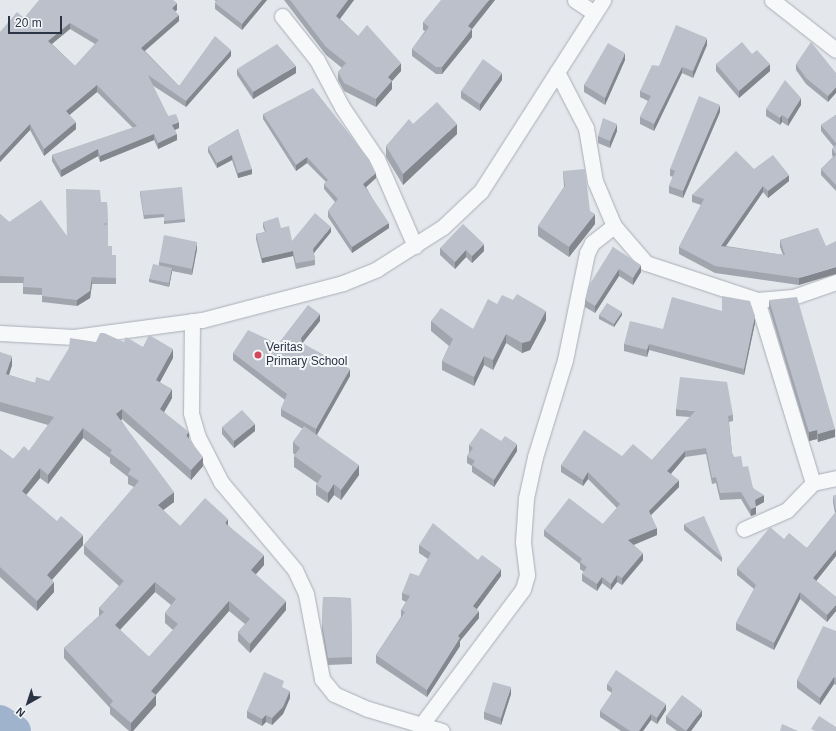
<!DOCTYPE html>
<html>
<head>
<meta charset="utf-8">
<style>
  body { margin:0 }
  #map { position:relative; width:836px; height:731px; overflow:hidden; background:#e4e7ec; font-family:Arial,sans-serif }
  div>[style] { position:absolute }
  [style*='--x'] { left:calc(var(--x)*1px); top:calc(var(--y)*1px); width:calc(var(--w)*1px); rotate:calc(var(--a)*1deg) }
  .river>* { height:32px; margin:-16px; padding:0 16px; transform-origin:16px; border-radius:16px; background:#9fb4cc }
  .roads { filter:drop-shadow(0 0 1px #a9aeb7) drop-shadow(0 0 1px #a9aeb7) }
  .minor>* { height:15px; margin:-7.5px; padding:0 7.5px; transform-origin:7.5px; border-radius:7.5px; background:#f7f8fa }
  .wall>* { inset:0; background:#a1a5ae }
  .shaded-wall>* { inset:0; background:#83868d }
  .building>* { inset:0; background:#bbc0ca }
  .dots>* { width:11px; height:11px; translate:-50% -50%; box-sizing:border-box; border:2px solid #f4f6f9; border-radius:50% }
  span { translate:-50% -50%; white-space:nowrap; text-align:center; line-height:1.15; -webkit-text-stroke:4px #f4f6f9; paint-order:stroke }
  .poi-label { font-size:12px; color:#2b3445 }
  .left { translate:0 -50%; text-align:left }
  .north { position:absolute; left:8px; top:683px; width:40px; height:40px; -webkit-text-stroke:3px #f4f6f9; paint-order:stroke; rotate:219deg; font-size:11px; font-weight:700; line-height:16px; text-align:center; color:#2b3445 }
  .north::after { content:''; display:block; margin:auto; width:14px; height:18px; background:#2b3445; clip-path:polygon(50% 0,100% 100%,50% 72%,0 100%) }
  .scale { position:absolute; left:8px; top:16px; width:54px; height:18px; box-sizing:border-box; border:2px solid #2b3445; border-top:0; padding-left:5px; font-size:12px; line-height:14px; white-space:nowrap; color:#2b3445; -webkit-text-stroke:3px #f4f6f9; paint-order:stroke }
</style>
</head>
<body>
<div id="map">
  <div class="river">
    <i style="--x:0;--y:721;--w:18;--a:34"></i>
  </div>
  <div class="roads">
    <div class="minor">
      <i style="--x:575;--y:0;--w:23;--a:34"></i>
      <i style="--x:772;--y:0;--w:81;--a:38"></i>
      <i style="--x:282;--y:16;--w:56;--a:51.5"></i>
      <i style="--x:317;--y:60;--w:53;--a:62"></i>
      <i style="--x:342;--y:107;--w:63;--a:56.1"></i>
      <i style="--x:377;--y:159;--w:95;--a:66.4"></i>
      <i style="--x:557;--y:72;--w:63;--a:62.6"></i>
      <i style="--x:586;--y:128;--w:54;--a:80.4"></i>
      <i style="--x:595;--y:181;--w:49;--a:67.1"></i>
      <i style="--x:614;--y:226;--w:49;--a:49.1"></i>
      <i style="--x:646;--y:263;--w:117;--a:18.4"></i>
      <i style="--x:757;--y:300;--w:36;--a:-5"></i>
      <i style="--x:793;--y:297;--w:46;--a:-19.2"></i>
      <i style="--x:757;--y:300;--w:191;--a:73"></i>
      <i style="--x:192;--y:321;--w:92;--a:90.6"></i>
      <i style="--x:191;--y:413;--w:25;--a:74"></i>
      <i style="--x:198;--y:437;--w:51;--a:62.9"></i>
      <i style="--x:221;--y:482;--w:115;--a:49.9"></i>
      <i style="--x:295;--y:570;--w:26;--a:65"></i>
      <i style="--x:306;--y:594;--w:86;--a:79.3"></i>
      <i style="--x:322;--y:679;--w:19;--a:51"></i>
      <i style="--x:334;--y:694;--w:37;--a:24"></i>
      <i style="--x:368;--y:709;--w:77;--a:16.6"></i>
      <i style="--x:0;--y:333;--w:74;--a:3.1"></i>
      <i style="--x:74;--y:337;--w:129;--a:-7.6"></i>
      <i style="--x:202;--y:320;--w:146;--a:-14.7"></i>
      <i style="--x:343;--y:283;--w:37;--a:-22"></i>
      <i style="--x:377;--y:269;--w:78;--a:-32.5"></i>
      <i style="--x:443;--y:227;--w:52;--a:-43.5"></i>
      <i style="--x:481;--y:191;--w:227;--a:-57.4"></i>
      <i style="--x:744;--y:529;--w:47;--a:-23.8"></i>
      <i style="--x:787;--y:510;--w:37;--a:-46"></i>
      <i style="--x:813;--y:483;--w:24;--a:-12"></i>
      <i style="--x:422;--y:724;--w:169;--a:-53.2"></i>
      <i style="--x:523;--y:589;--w:15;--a:-74"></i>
      <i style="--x:527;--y:575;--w:33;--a:-97"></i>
      <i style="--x:523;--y:542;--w:44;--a:-86.1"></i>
      <i style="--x:526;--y:498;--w:42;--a:-77.6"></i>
      <i style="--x:535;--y:457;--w:102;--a:-72.8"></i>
      <i style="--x:565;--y:360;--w:109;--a:-78.4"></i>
      <i style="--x:587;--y:253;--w:11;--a:-63"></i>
      <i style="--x:592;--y:243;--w:28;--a:-38"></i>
    </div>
  </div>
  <div class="wall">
    <i style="clip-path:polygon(214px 0,267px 0,242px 30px,215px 9px,215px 3px,216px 1px)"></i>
    <i style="clip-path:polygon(284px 0,354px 0,340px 19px,358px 36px,401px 71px,392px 81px,392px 89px,376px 107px,344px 91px,338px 80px,338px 72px,342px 68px,326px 55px)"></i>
    <i style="clip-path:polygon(495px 0,472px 29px,472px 37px,442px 74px,436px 74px,412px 56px,412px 49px,425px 31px,423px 30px,423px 22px)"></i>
    <i style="clip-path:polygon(evenodd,177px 10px,175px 11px,179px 21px,145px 51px,179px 86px,231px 56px,186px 107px,152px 85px,168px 116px,179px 128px,175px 130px,177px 140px,158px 149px,154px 140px,100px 162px,98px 156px,61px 177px,52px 161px,52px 155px,133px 128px,97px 92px,69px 115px,76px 129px,44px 156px,30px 130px,0 162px,0 32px,24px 18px,177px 10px,70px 29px,95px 44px,75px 66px,52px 44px,70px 29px)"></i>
    <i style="clip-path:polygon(707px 45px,693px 78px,682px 73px,654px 131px,640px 124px,640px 117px,648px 101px,640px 97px,640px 91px,659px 66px)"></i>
    <i style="clip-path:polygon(752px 54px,770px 71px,739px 98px,716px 71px,716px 64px)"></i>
    <i style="clip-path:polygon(625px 60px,605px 105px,584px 92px,584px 85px)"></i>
    <i style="clip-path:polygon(796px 64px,836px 73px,828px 102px,806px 84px,796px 70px)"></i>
    <i style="clip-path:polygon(237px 69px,296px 73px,253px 99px,237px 75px)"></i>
    <i style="clip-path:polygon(502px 80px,480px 111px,461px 98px,461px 91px)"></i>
    <i style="clip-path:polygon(801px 105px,788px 126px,782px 122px,780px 125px,766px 116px,766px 109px)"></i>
    <i style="clip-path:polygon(720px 112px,683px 198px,669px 193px,669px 186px,673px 177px,670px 176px,670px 169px)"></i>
    <i style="clip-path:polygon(263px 114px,376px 178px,366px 187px,389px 228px,352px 253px,328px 217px,328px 211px,335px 202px,324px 189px,324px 184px,326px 182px,307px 163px,296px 171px,263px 119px)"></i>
    <i style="clip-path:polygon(836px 115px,836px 191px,821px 175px,821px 169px,833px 157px,832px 155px,832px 149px,834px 147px,821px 131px,821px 125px)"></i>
    <i style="clip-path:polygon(413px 124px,457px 134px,403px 185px,386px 157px,386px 146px)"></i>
    <i style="clip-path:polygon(238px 129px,252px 174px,238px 178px,232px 160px,217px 168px,208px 152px,208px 147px)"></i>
    <i style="clip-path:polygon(617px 131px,610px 148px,598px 143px,598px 136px)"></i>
    <i style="clip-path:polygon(754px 169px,789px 181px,768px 198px,763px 192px,726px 246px,783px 255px,780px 247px,780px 240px,818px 228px,799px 285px,715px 273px,679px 254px,679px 247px,701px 205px,692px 202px,692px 195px)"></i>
    <i style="clip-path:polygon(563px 171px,595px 224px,569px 257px,538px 236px,538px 226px,564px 187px)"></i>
    <i style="clip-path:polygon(140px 191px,185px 219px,185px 222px,164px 224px,164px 217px,144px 219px,140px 194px)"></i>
    <i style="clip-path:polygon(101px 202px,107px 202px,108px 246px,112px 255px,116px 255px,116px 284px,92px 284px,90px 298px,77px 306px,42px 302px,42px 295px,23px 294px,23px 283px,0 283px,0 214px,9px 222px,67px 236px)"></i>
    <i style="clip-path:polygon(263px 222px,281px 228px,292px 241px,331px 232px,314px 253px,315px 260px,315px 265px,296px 269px,293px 256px,262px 263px,256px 239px,256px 234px,265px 232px,263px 227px)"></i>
    <i style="clip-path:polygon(613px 247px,641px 272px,633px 285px,619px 276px,595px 313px,585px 307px,585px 300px)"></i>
    <i style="clip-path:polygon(440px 248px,484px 251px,472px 263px,466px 257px,455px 269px,440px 255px)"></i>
    <i style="clip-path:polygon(197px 249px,192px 275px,172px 271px,169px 287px,149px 282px,149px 279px,159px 265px,159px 262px)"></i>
    <i style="clip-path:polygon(769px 300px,835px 437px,818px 442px,817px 439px,809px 441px,769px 308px)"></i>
    <i style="clip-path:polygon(497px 304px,546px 320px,530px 350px,522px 353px,506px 343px,493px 370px,484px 365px,474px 386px,442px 370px,442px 361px,449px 346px,431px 331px,431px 321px,473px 329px)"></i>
    <i style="clip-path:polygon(722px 311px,755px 323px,744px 375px,649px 350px,647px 357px,624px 351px,624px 344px,663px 329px)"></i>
    <i style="clip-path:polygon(599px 315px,622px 315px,614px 327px,599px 319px)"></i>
    <i style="clip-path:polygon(320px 321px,302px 343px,350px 376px,317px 435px,359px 475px,341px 500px,334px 495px,328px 503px,316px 495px,316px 485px,317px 483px,294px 467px,294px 456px,295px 455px,293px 453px,293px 442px,303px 429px,281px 416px,281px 409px,285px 400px,233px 360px,233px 353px,278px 344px)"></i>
    <i style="clip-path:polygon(evenodd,96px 342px,124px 342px,143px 347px,173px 358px,160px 382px,172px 398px,164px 412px,189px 439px,203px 466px,191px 480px,122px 419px,121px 420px,174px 502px,163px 510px,180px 526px,228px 525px,264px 565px,255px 574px,286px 610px,250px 653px,238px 641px,238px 632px,245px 624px,229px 611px,156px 695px,156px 705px,133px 731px,129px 731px,110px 714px,110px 708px,64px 658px,64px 648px,99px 616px,99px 608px,119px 586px,84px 554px,84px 545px,134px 487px,128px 484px,128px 477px,110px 463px,110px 458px,83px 438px,48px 484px,40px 478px,26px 495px,83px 545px,52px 580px,54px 592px,37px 611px,0 577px,0 449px,13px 459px,29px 451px,48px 425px,0 411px,0 352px,12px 365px,9px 375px,35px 383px,49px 381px,96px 342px,155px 592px,171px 605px,165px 613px,165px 623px,173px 630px,149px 657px,120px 630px,155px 592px)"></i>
    <i style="clip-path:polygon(676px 409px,733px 415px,733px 421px,729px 422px,732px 453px,734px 457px,743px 467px,753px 488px,764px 502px,756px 506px,756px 514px,751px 516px,741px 499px,720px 500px,716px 483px,712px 484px,706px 454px,685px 457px,671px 474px,679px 487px,651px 515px,657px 535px,634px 545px,643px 560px,622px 585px,617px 582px,611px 590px,602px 583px,597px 591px,582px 581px,582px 574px,584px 572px,580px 569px,580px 564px,544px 536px,544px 530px,603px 524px,617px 508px,588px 479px,583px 486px,561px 472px,561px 465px,622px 456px,652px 460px,690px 417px,676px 416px)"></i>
    <i style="clip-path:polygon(222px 427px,255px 431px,234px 448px,222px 434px)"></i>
    <i style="clip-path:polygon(501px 441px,517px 451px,494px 487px,472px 472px,472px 466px,467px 463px,467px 456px,469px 453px,469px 445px)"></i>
    <i style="clip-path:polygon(836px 495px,836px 556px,816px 581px,836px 597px,836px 611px,827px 622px,800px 599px,774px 650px,736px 630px,736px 623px,754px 589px,737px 575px,737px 568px,784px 539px,807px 548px,835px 513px,833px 502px,833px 496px)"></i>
    <i style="clip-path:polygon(684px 524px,722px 557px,722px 562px,684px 530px)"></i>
    <i style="clip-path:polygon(419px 545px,478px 560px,501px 576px,477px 609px,479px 618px,460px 641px,460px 646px,427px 697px,376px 663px,376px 655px,401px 617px,401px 610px,406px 602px,402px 600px,402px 593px,419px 576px,428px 559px,419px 553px)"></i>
    <i style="clip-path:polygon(323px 597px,351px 598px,352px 664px,328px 665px,322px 630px)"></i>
    <i style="clip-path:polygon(836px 631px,836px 685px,834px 684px,820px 705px,797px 688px,797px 680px)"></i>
    <i style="clip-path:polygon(607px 684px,666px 710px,657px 724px,651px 720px,643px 731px,621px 731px,600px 717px,600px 711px,612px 693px,607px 690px)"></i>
    <i style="clip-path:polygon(284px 688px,290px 698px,283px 714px,272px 725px,266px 722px,262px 726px,247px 718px,247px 711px)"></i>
    <i style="clip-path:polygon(511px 694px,501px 725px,484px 719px,484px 712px)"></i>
    <i style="clip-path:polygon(666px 716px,702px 716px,691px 731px,677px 731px,666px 723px)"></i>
  </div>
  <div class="shaded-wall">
    <i style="clip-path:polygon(262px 0,267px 0,242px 30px,242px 24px)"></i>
    <i style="clip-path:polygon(348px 0,354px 0,336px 24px,336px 16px)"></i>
    <i style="clip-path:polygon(489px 0,495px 0,468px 34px,468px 26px)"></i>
    <i style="clip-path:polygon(177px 3px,177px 10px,172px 14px,172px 8px)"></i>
    <i style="clip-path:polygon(179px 15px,179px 21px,141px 54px,141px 48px)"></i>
    <i style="clip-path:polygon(70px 23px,70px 29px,48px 47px,48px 41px)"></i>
    <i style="clip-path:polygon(472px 29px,472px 37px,442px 74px,442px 67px)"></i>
    <i style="clip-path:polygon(707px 38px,707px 45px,693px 78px,693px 71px)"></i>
    <i style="clip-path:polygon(231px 50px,231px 56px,186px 107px,186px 101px)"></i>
    <i style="clip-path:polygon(625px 53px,625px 60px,605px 105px,605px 98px)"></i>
    <i style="clip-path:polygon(401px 63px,401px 71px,392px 81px,392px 89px,376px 107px,376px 99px,388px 77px)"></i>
    <i style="clip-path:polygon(770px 64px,770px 71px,739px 98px,739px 91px)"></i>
    <i style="clip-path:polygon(296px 66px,296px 73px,253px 99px,253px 92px)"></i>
    <i style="clip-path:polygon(682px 67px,682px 73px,654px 131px,654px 124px)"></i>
    <i style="clip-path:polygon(502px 73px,502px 80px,480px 111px,480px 104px)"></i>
    <i style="clip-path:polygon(97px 85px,97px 92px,66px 118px,66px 111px)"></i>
    <i style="clip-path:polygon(836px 87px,836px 93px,828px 102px,828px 96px)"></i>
    <i style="clip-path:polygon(801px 98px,801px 105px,788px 126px,788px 119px)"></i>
    <i style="clip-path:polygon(720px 105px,720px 112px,683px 198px,683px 191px)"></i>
    <i style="clip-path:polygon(782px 115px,782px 122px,780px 125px,780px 118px)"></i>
    <i style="clip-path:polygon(76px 122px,76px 129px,44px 156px,44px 149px)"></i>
    <i style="clip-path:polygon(179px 122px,179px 128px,172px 131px,172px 125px)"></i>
    <i style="clip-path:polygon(30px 124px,30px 130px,0 162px,0 156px)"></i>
    <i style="clip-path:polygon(457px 124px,457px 134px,403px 185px,403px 174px)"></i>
    <i style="clip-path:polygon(617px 124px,617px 131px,610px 148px,610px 141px)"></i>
    <i style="clip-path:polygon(154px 134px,154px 140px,100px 162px,100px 156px)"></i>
    <i style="clip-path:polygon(177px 134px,177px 140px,158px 149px,158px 143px)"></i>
    <i style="clip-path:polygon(98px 149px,98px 156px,61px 177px,61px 170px)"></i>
    <i style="clip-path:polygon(232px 155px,232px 160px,217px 168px,217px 163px)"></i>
    <i style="clip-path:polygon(307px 157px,307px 163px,296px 171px,296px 165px)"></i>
    <i style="clip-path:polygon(252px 169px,252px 174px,238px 178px,238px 173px)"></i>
    <i style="clip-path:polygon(376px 173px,376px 178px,363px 190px,363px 184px)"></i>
    <i style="clip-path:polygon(789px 175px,789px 181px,768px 198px,768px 191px)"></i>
    <i style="clip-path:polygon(763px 186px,763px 192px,721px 253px,721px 246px)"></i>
    <i style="clip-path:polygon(595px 214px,595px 224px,569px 257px,569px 247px)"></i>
    <i style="clip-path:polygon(389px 223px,389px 228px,352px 253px,352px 247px)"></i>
    <i style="clip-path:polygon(331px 227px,331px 232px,313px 254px,313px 249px)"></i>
    <i style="clip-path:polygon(197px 242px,197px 249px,192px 275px,192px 269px)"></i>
    <i style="clip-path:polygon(484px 244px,484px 251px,472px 263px,472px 256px)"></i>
    <i style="clip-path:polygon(466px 250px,466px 257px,455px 269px,455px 262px)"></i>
    <i style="clip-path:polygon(293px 251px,293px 256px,262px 263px,262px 258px)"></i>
    <i style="clip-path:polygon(641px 265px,641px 272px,633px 285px,633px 278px)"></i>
    <i style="clip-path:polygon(836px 267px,836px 274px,799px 285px,799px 278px)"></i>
    <i style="clip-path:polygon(172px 268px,172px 272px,169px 287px,169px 283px)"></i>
    <i style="clip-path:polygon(619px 269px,619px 276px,595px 313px,595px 306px)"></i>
    <i style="clip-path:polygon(92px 277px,92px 284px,90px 298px,77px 306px,77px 300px)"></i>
    <i style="clip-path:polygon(546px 311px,546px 320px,530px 350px,522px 353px,522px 343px)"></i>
    <i style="clip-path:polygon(622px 312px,622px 315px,614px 327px,614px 324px)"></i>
    <i style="clip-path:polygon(320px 314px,320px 321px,301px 345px,301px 338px)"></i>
    <i style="clip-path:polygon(755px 316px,755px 323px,744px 375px,744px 369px)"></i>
    <i style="clip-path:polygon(506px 334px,506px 343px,493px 370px,493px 360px)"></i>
    <i style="clip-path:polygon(649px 344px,649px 350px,647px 357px,647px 350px)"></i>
    <i style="clip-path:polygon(173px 349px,173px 358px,156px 389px,156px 380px)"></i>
    <i style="clip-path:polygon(12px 356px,12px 365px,6px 384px,6px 374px)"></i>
    <i style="clip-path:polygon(484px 356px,484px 365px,474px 386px,474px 377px)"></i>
    <i style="clip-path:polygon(350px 369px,350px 376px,316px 436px,316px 429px)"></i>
    <i style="clip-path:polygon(172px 389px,172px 398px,160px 419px,160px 409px)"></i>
    <i style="clip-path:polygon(122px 409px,122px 419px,116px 424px,116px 414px)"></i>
    <i style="clip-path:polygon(255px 424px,255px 431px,234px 448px,234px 441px)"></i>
    <i style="clip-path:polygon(83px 428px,83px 438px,48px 484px,48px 475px)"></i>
    <i style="clip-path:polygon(835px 429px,835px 437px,818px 442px,818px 434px)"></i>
    <i style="clip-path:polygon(817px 430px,817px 439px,809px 441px,809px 432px)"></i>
    <i style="clip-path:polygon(189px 432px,189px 441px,186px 435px)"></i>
    <i style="clip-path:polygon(517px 444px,517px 451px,494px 487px,494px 480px)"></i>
    <i style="clip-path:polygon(685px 451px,685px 457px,667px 478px,667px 471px)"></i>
    <i style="clip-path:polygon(203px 457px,203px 466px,191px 480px,191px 470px)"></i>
    <i style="clip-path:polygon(359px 465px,359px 475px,341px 500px,341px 490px)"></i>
    <i style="clip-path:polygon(40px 468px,40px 478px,22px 500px,22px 491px)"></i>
    <i style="clip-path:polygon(588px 472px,588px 479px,583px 486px,583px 480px)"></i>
    <i style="clip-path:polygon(679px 480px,679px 487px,649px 517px,649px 511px)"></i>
    <i style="clip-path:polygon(334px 484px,334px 495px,328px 503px,328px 493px)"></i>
    <i style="clip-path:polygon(174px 492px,174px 502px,158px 514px,158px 505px)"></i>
    <i style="clip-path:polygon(764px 495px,764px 502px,755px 507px,755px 500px)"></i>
    <i style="clip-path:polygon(756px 507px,756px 514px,751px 516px,751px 509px)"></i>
    <i style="clip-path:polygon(228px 519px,228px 528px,225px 523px)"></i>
    <i style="clip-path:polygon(657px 528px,657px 535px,628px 547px,628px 540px)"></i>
    <i style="clip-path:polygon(83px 535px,83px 545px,47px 585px,47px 575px)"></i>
    <i style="clip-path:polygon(836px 550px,836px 556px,813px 585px,813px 578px)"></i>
    <i style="clip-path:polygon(643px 553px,643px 560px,622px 585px,622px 578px)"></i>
    <i style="clip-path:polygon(264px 555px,264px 565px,251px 580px,251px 570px)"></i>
    <i style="clip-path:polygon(501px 569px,501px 576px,473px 614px,473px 606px)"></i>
    <i style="clip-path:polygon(617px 575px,617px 582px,611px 590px,611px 584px)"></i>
    <i style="clip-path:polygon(602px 577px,602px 583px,597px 591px,597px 584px)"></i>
    <i style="clip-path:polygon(54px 582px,54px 592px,37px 611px,37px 601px)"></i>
    <i style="clip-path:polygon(155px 582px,155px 592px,115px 635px,115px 625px)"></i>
    <i style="clip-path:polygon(800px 592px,800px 599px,774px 650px,774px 643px)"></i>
    <i style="clip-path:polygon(229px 601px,229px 611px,151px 700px,151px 691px)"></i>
    <i style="clip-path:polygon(286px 601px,286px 610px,250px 653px,250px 644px)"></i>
    <i style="clip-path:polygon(836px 605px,836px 611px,827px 622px,827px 615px)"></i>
    <i style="clip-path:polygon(479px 611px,479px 618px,460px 641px,460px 646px,427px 697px,427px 690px,458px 636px)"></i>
    <i style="clip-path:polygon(834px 677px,834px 684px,820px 705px,820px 698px)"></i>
    <i style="clip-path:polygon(511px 687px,511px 694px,501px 725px,501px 718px)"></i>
    <i style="clip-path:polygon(290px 691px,290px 698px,283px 714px,272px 725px,272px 718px)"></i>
    <i style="clip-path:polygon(156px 695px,156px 705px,133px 731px,131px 731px,131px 723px)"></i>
    <i style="clip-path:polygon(666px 704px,666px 710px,657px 724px,657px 718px)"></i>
    <i style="clip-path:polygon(702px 710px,702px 716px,691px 731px,686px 731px)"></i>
    <i style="clip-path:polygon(651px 714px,651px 720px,643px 731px,639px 731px)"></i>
    <i style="clip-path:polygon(266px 715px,266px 722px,262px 726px,262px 719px)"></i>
  </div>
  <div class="building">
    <i style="clip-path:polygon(evenodd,39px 0,173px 0,177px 3px,172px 8px,179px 15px,141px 48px,179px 86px,215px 36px,231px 50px,186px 101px,148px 75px,168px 116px,176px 114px,179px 122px,172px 125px,177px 134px,158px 143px,154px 134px,100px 156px,98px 149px,61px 170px,52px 155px,137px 126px,97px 85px,66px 111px,76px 122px,44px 149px,30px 124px,0 156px,0 32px,17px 12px,24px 18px,39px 0,70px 23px,99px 40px,75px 66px,48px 41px,70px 23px)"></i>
    <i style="clip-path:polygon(217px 0,262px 0,242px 24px,215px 3px)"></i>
    <i style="clip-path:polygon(290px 0,348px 0,336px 16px,358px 36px,367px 25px,401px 63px,388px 77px,392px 81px,376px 99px,344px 83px,338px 72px,346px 63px,326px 47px)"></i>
    <i style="clip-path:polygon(441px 0,489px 0,468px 26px,472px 29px,442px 67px,436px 67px,412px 49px,429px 27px,423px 22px)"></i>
    <i style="clip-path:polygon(676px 25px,707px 38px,693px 71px,682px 67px,654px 124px,640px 117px,651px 96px,640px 91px,652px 65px,659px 66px)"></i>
    <i style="clip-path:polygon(742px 42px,752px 54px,757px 50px,770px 64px,739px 91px,716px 64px)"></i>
    <i style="clip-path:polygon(811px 42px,836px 73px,836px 87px,828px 96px,806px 78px,796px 64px)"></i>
    <i style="clip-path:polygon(608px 43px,625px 53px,605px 98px,584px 85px)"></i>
    <i style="clip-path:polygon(277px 44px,296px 66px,253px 92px,237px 69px)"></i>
    <i style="clip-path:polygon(483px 59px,502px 73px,480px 104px,461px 91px)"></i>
    <i style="clip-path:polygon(785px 80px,801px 98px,788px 119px,782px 115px,780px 118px,766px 109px)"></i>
    <i style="clip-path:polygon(313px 88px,369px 159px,376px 173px,363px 184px,389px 223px,352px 247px,328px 211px,338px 199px,324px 184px,328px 180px,307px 157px,296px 165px,263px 114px)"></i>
    <i style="clip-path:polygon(699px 96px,720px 105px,683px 191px,669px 186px,675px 171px,670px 169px)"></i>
    <i style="clip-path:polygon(437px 102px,457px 124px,403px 174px,386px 146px,409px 119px,413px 124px)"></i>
    <i style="clip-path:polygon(836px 115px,836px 143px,821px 125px)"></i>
    <i style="clip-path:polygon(603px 118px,617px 124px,610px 141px,598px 136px)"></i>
    <i style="clip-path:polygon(238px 129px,252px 169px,238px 173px,232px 155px,217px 163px,208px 147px)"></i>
    <i style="clip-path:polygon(836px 145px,836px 154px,832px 149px)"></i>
    <i style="clip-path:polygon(736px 151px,754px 169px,773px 155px,789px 175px,768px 191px,763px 186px,721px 246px,785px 255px,780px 240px,818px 228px,826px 246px,836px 241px,836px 267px,799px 278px,715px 266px,679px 247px,704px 199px,692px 195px)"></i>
    <i style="clip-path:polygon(836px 155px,836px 185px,821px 169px)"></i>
    <i style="clip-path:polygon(585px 169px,590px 211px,595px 214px,569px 247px,538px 226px,565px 186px,563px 171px)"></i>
    <i style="clip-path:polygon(182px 187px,185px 219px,164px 221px,164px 214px,144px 215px,140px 191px)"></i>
    <i style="clip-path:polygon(66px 189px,100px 190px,101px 202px,107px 202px,108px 223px,102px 224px,108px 225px,108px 246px,112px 246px,112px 255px,116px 255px,116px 278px,92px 277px,90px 291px,77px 300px,42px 296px,42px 288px,23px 287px,24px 277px,0 276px,0 214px,9px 222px,41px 200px,67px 236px)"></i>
    <i style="clip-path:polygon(315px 213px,331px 227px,313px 249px,315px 260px,296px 263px,293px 251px,262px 258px,256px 234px,266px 232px,263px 222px,278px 217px,281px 228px,289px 226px,292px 241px)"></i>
    <i style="clip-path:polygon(463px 224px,484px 244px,472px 256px,466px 250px,455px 262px,440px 248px)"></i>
    <i style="clip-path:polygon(164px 235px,197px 242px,192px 269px,159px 262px)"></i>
    <i style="clip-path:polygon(613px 247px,641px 265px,633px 278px,619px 269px,595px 306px,585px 300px,588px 287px)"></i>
    <i style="clip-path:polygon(153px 264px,172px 268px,169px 283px,149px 279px)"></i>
    <i style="clip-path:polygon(517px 294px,546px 311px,530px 341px,522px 343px,506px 334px,493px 360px,484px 356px,474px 377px,442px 361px,453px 339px,431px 321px,441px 308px,473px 329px,488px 299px,497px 304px,502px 295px,513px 300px)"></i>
    <i style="clip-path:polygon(722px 296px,750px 301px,755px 316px,744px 369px,649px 344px,647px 350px,624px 344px,630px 321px,663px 329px,672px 297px,722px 311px)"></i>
    <i style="clip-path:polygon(797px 297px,835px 429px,818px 434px,817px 430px,809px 432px,769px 300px)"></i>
    <i style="clip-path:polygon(607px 303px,622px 312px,614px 324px,599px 315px)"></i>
    <i style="clip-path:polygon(308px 305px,320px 314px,301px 338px,302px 343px,350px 369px,316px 429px,281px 409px,287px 394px,233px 353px,248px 330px,278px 344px)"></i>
    <i style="clip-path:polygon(evenodd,100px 333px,104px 333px,124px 342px,126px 337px,143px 347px,149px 335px,173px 349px,156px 380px,172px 389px,160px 409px,189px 432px,186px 435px,203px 457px,191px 470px,122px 409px,116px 414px,174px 492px,158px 505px,180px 526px,205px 498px,228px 519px,225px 523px,264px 555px,251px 570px,286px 601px,250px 644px,238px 632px,250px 619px,229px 601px,151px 691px,156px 695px,131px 723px,110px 705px,113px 701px,64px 648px,104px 612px,99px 608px,124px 581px,84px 545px,139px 481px,128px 474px,131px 469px,110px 453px,112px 450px,83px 428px,48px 475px,40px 468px,22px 491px,57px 521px,61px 516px,83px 535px,47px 575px,54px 582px,37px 601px,0 567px,0 449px,13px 459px,24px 446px,29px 451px,54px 417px,0 402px,0 352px,12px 356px,6px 374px,35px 383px,36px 377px,49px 381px,69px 348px,70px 338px,96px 342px,100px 333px,155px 582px,176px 599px,165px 613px,178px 624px,149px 657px,115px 625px,155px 582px)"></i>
    <i style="clip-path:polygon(680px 377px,727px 382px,733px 415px,728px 416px,732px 453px,734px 457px,741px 456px,743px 467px,748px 466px,753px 488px,764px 495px,755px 500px,756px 507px,751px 509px,741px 492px,720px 493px,716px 477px,712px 478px,706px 448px,685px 451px,667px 471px,679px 480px,649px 511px,657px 528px,628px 540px,643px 553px,622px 578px,617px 575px,611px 584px,602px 577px,597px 584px,582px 574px,587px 567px,580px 562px,582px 559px,544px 530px,569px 498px,603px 524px,620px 504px,588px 472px,583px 480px,561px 465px,584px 430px,622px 456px,633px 444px,652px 460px,695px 411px,676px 409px)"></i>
    <i style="clip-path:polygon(242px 410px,255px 424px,234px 441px,222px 427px)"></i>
    <i style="clip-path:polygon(304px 426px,359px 465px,341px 490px,334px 484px,328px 493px,316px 485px,322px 476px,294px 456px,300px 448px,293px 442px)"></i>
    <i style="clip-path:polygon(481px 428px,501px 441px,505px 436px,517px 444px,494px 480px,472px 465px,475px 461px,467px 456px,473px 448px,469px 445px)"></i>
    <i style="clip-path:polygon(836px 495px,836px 510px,833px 496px)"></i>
    <i style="clip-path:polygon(836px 512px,836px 550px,813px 578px,836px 597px,836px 605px,827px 615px,800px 592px,774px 643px,736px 623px,756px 585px,737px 568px,770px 527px,784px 539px,789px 533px,807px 548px)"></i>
    <i style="clip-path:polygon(704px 516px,722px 557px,684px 524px)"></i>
    <i style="clip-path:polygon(433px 523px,478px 560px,482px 555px,501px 569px,473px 606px,479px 611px,458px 636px,460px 638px,427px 690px,376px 655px,405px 612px,401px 610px,410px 596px,402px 593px,410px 573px,419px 576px,431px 553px,419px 545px)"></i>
    <i style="clip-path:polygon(323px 597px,351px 598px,352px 657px,328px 658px,322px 623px)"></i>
    <i style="clip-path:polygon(823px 626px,836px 631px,836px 678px,834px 677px,820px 698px,797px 680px)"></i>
    <i style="clip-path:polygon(616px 670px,666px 704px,657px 718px,651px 714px,639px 731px,630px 731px,600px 711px,612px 693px,612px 688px,607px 684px)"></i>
    <i style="clip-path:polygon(264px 672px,284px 681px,282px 687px,290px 691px,283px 707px,272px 718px,266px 715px,262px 719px,247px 711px)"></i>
    <i style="clip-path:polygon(493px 682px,511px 687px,501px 718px,484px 712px)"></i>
    <i style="clip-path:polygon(682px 695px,702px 710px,686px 731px,666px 716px)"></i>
    <i style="clip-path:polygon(819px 716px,836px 727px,836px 731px,815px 731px,811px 729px)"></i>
    <i style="clip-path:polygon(782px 724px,798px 731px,780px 731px)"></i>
  </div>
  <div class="dots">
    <i style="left:258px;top:355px;background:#d1495b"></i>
  </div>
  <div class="poi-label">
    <span class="left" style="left:266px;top:355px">Veritas<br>Primary School</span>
  </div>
  <div class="north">N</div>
  <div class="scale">20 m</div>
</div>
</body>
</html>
